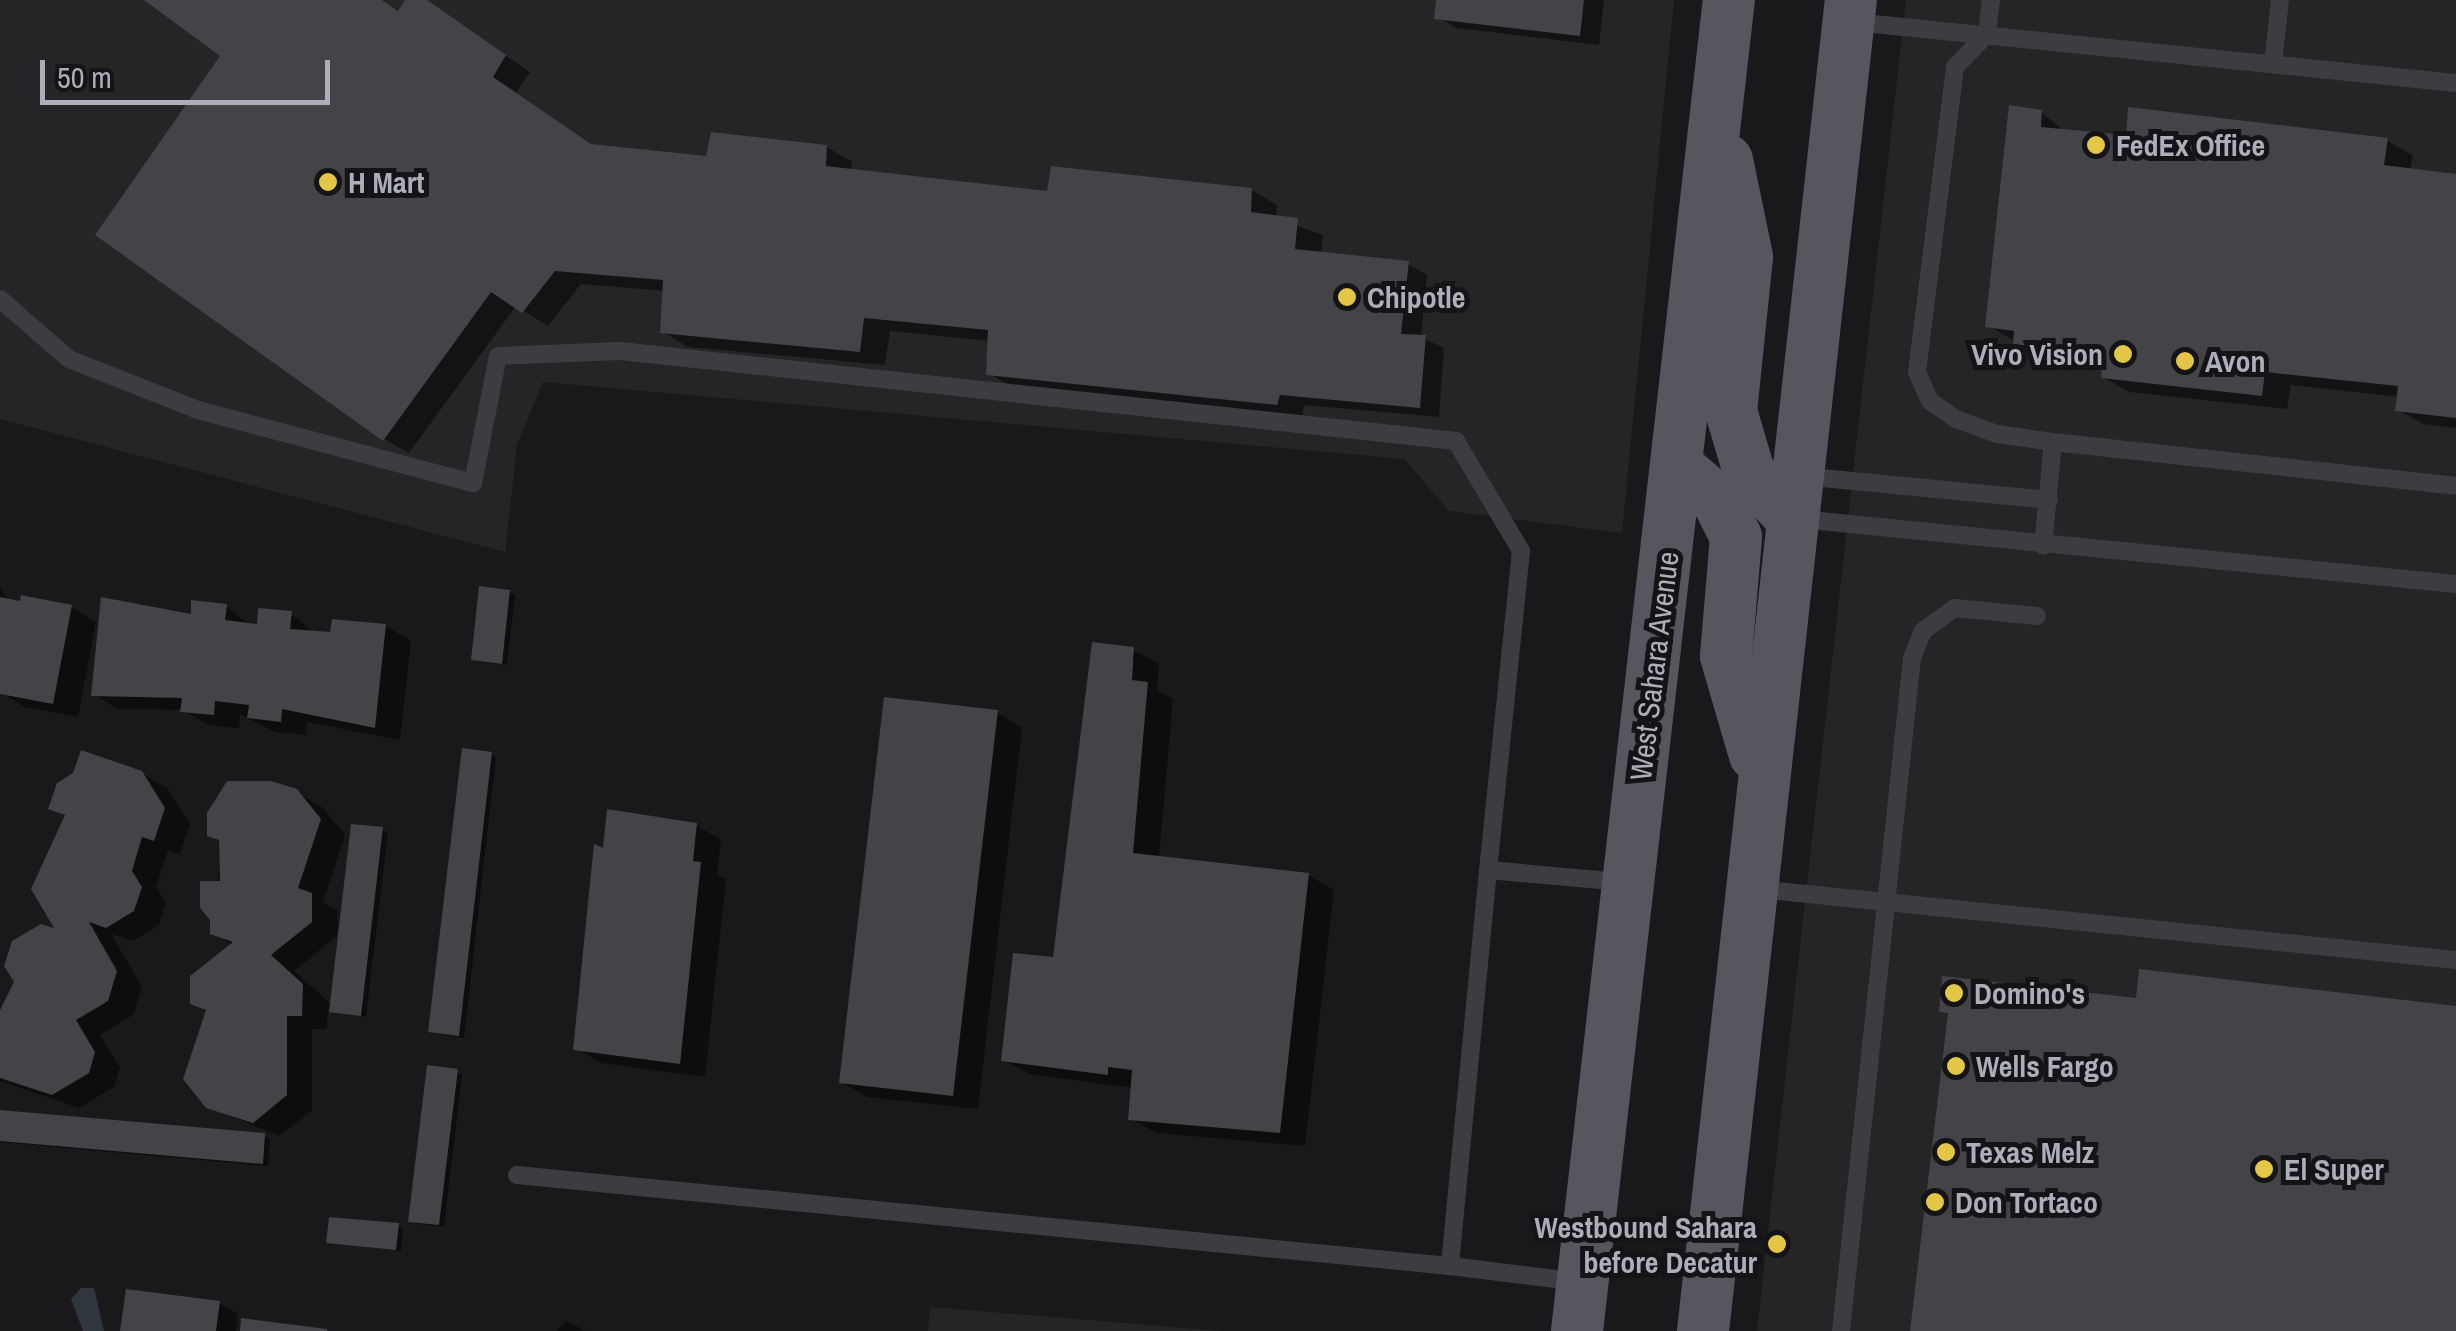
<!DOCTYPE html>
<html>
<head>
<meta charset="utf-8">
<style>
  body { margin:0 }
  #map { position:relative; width:2456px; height:1331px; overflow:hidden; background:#19191b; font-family:"Archivo Narrow",sans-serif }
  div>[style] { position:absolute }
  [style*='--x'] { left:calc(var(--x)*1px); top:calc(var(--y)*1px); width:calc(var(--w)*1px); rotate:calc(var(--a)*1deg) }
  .built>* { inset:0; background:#252528 }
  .water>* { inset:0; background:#30363e }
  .shadow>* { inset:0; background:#0007 }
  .building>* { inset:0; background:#434348 }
  .service>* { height:18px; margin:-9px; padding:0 9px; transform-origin:9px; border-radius:9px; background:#3c3c41 }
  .primary>* { height:52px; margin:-26px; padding:0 26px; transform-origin:26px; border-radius:26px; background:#56575e }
  .dots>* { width:28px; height:28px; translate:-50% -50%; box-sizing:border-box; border:5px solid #141416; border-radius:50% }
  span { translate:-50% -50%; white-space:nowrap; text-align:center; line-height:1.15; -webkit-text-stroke:10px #141416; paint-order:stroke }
  .poi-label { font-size:30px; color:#acaeb9; font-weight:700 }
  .left { translate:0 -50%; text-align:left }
  .right { translate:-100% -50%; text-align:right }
  .street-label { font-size:30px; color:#acaeb9 }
  .scale { position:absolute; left:40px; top:60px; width:290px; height:45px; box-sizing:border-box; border:5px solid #acaeb9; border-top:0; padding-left:12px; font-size:30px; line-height:35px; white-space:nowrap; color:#acaeb9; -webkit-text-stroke:8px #141416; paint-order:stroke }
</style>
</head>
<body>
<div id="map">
  <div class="built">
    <i style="clip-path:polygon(0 0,1674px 0,1622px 533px,1449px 511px,1404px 459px,543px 382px,517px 445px,505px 552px,0 419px)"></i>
    <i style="clip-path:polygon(1906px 0,2456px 0,2456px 1331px,1757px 1331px)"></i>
    <i style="clip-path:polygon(930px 1307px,1221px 1331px,928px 1331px)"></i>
  </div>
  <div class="water">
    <i style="clip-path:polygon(81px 1288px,94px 1288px,104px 1331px,83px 1331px,71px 1299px)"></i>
  </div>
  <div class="shadow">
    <i style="clip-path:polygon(147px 0,382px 0,400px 12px,408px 0,425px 0,530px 72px,516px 93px,595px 147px,708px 159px,827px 147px,852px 162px,851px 172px,1049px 193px,1251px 190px,1277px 205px,1276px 218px,1323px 235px,1321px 255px,1408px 264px,1427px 275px,1421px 337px,1444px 348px,1439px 417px,1304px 405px,1302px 418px,1014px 388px,988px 373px,990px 341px,890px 331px,885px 365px,688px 347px,663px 332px,665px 291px,581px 284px,548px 326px,516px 306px,409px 453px,384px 439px,224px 55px)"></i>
    <i style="clip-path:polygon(1439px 0,1604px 0,1599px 45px,1456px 28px,1437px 17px)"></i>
    <i style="clip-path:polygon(2041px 112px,2066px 132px,2128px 138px,2387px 141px,2413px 155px,2410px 171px,2456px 177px,2456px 428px,2423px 424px,2397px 409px,2399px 397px,2291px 385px,2287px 409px,2129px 392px,2103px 377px,2105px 365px,2041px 358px,1988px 325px)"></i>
    <i style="clip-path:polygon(0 588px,6px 599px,71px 607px,96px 622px,78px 717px,25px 707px,0 692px)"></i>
    <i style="clip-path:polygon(509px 592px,515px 595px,507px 665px,480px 662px,474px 659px)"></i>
    <i style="clip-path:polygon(226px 606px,251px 626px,291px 614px,316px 634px,386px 626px,411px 641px,400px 740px,307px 722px,306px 735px,275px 732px,240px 714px,239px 728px,208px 725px,183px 710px,118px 709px,93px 694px,193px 617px)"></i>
    <i style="clip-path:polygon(1134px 650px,1159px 664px,1157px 690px,1173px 699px,1159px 858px,1308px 875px,1334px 890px,1305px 1146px,1156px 1133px,1130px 1118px,1133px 1088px,1029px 1074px,1004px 1060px,1055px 960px)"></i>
    <i style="clip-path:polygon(997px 713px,1022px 728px,978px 1109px,867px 1097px,841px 1082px)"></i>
    <i style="clip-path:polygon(491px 754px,496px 757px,464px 1038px,437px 1034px,431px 1031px)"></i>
    <i style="clip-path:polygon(141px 773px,168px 789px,190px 824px,180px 854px,168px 850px,156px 887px,166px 903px,159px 925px,133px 941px,111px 934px,142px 987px,133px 1015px,100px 1035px,120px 1068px,114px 1087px,79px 1108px,0 1081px,0 1008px,60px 933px,67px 817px,51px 808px)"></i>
    <i style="clip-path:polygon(296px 792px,322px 807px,345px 835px,323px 902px,337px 910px,338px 935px,294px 971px,332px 1005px,382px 830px,388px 833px,366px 1017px,328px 1009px,327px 1029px,312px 1029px,312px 1110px,279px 1136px,208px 1106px,208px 1012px,192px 1003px,233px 945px,212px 933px,222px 842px,209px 835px)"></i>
    <i style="clip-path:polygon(696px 825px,721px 840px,717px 874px,726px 879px,705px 1077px,601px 1063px,576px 1048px,605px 852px)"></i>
    <i style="clip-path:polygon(457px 1072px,462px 1075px,444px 1227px,417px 1224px,411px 1221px)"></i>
    <i style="clip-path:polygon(0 1112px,265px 1136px,270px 1139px,268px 1166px,0 1142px)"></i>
    <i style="clip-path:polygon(398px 1225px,403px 1229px,401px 1251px,329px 1242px)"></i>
    <i style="clip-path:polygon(219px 1303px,238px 1314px,236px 1331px,122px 1331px)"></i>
    <i style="clip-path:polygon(567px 1321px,585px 1331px,556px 1331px)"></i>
  </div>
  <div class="building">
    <i style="clip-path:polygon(144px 0,382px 0,398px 11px,405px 0,427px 0,506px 55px,493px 77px,591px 144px,706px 156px,711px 132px,827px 145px,826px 166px,1047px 191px,1051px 166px,1252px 188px,1251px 212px,1298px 218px,1295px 249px,1409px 261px,1401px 334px,1426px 335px,1420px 408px,1280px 395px,1277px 405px,986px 375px,988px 330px,864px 318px,860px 352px,660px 333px,663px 280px,555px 271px,522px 313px,491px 292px,383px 441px,95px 235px,220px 56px)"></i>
    <i style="clip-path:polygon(1436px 0,1584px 0,1580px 36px,1434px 19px)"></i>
    <i style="clip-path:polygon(2009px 105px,2042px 110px,2041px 127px,2126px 135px,2128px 107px,2388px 138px,2384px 165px,2456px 174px,2456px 418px,2395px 411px,2398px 386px,2265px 372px,2262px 396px,2101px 378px,2103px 355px,2013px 344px,2014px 331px,1985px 327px)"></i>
    <i style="clip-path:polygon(479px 586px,510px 590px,502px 664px,471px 660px)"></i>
    <i style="clip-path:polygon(21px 595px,72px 605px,53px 704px,0 694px,0 597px,20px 601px)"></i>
    <i style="clip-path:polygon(101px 597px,191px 614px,191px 600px,227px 604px,225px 620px,257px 624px,258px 608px,292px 611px,290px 629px,330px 632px,332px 619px,386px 624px,375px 728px,282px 709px,281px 722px,247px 718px,249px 705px,215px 701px,214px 715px,180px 712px,182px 698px,91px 696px)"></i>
    <i style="clip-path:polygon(1092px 642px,1134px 647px,1132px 680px,1148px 682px,1133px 853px,1309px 873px,1280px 1133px,1128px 1120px,1132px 1070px,1108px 1067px,1108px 1075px,1001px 1061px,1013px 953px,1053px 957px)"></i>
    <i style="clip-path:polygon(884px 697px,998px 710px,953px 1096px,839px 1083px)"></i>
    <i style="clip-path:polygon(462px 748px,492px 752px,459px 1036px,428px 1032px)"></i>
    <i style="clip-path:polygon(81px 750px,142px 771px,165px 808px,154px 841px,142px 837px,132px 871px,142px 887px,134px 911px,106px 928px,89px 922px,117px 971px,108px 1001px,76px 1020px,95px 1052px,89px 1073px,52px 1095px,0 1078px,0 1010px,14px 982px,4px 966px,12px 941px,41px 924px,54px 928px,31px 889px,65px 815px,48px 809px,57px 783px,73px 773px)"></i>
    <i style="clip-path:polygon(227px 781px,271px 781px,297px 789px,321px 819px,298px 888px,312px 893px,312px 922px,271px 955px,303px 984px,302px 1016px,287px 1016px,287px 1095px,253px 1123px,206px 1108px,183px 1079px,206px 1010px,190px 1004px,190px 976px,233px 942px,210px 934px,210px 920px,200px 908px,200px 881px,220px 881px,219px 840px,207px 836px,207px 813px)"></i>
    <i style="clip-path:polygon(607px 809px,697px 823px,693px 861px,701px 862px,680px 1064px,573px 1050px,594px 844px,603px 848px)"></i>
    <i style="clip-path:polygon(351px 824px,383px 827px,361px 1016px,329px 1012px)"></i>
    <i style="clip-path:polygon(2139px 969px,2456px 1006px,2456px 1331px,1910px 1331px,1948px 1013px,1939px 1012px,1942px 976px,2136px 998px)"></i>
    <i style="clip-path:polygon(427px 1065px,458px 1069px,439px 1225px,408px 1222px)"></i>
    <i style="clip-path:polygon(0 1110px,265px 1133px,263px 1164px,0 1141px)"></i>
    <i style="clip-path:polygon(329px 1217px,399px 1223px,396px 1250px,326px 1243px)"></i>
    <i style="clip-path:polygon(126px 1289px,220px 1301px,216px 1331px,120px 1331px)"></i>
    <i style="clip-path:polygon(241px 1318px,327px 1329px,327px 1331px,240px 1331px)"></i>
  </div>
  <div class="service">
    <i style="--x:1991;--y:0;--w:34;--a:97"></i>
    <i style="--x:1987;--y:34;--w:46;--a:134.1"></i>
    <i style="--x:1955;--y:67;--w:307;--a:97.1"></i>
    <i style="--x:1917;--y:372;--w:32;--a:66"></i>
    <i style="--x:1930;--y:401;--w:32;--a:35"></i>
    <i style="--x:1956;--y:419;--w:44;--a:20.1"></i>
    <i style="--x:1997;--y:434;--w:57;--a:8.1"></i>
    <i style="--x:2053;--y:442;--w:104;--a:95.5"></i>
    <i style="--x:1854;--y:22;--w:605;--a:5.79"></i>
    <i style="--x:2273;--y:64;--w:64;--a:-83.8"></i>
    <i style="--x:0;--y:299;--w:91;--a:41"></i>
    <i style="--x:69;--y:359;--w:139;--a:21.6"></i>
    <i style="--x:198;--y:410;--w:285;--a:14.9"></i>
    <i style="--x:473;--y:483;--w:129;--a:-78.9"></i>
    <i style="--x:498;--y:356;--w:122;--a:-2.3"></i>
    <i style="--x:620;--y:351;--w:841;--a:6.14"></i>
    <i style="--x:1456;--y:441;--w:128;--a:59.4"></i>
    <i style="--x:1521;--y:551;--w:321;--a:95.9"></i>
    <i style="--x:1488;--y:870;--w:136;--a:5.1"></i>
    <i style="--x:2053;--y:442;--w:405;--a:6.2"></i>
    <i style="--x:1801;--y:476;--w:249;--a:5.5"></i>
    <i style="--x:1800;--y:519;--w:659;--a:5.66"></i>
    <i style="--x:1488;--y:870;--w:398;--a:95.5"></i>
    <i style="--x:1450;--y:1266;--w:132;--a:7"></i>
    <i style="--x:1758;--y:889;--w:702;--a:5.81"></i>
    <i style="--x:517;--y:1175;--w:937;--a:5.57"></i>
    <i style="--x:1841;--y:1331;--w:677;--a:-83.98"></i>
    <i style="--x:1912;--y:658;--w:29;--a:-68"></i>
    <i style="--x:1923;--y:631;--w:39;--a:-36"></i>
    <i style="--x:1955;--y:608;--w:82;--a:5.6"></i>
  </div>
  <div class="primary">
    <i style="--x:1727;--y:160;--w:99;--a:78.3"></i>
    <i style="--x:1747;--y:257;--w:155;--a:95.9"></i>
    <i style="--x:1731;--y:411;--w:64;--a:73.6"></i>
    <i style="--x:1749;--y:472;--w:64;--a:47.5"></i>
    <i style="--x:1677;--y:466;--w:54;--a:40.5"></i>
    <i style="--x:1718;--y:501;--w:40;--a:63.4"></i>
    <i style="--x:1736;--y:537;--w:119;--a:94.8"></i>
    <i style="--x:1726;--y:656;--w:103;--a:73.7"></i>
    <i style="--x:1577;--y:1331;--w:1340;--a:-83.49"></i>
    <i style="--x:1703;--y:1331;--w:1339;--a:-83.66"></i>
  </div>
  <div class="dots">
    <i style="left:2096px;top:145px;background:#e4c647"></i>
    <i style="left:328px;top:182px;background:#e4c647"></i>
    <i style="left:1347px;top:297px;background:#e4c647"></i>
    <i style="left:2123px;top:354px;background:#e4c647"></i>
    <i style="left:2185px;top:361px;background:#e4c647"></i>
    <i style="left:1954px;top:993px;background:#e4c647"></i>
    <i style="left:1956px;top:1066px;background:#e4c647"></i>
    <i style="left:1946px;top:1152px;background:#e4c647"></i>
    <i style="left:2264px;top:1169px;background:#e4c647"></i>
    <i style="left:1935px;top:1202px;background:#e4c647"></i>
    <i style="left:1777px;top:1244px;background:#e4c647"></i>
  </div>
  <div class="poi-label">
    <span class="left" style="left:2116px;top:145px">FedEx Office</span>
    <span class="left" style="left:348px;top:182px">H Mart</span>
    <span class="left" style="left:1367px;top:297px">Chipotle</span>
    <span class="right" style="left:2103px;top:354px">Vivo Vision</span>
    <span class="left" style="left:2205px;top:361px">Avon</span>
    <span class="left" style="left:1974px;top:993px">Domino's</span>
    <span class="left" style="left:1976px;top:1066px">Wells Fargo</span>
    <span class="left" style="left:1966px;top:1152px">Texas Melz</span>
    <span class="left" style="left:2284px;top:1169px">El Super</span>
    <span class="left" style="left:1955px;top:1202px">Don Tortaco</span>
    <span class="right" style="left:1757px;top:1244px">Westbound Sahara<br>before Decatur</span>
  </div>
  <div class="street-label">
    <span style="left:1654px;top:666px;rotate:-83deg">West Sahara Avenue</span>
  </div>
  <div class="scale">50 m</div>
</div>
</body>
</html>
